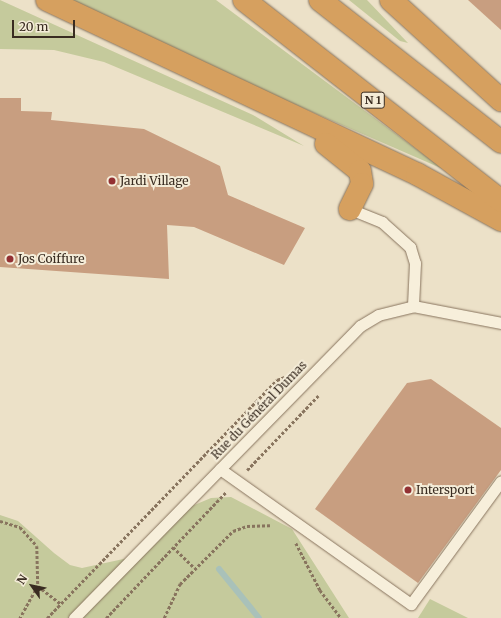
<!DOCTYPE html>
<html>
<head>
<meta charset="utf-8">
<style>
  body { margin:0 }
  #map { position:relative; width:501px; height:618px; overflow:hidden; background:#ece1c8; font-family:Merriweather,serif }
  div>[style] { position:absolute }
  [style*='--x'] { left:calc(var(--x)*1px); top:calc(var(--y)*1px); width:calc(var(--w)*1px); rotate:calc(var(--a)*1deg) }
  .green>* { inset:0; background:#c5ca9c }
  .stream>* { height:6px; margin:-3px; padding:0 3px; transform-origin:3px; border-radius:3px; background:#a9c1b9 }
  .building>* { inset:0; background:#c89e80 }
  .path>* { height:2.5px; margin-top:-1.25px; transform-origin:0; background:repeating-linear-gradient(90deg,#88745e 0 3px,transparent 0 5px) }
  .roads { filter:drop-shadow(0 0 1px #88745e) drop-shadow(0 0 1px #88745e) }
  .lane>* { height:11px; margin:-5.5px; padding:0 5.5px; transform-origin:5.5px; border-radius:5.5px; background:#f7efdb }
  .highway>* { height:22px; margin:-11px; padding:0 11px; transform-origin:11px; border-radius:11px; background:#d6a05f }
  .dots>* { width:11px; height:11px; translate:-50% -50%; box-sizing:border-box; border:2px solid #f4ecd8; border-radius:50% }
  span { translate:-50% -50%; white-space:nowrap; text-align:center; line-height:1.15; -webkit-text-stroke:4px #f4ecd8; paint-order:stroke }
  .shield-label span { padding:1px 3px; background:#f4ecd8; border:1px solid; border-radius:3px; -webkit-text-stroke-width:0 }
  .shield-label { font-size:11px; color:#392c21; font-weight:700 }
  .poi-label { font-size:12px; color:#392c21 }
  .left { translate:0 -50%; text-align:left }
  .street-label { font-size:12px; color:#392c21 }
  .north { position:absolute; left:12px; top:566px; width:40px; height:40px; -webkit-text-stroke:3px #f4ecd8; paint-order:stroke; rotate:303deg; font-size:11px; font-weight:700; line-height:16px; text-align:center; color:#392c21 }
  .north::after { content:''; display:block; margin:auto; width:14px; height:18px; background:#392c21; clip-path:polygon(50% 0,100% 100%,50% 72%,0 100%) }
  .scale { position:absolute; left:12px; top:20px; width:63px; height:18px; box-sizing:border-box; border:2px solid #392c21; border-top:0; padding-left:5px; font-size:12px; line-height:14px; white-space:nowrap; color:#392c21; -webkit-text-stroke:3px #f4ecd8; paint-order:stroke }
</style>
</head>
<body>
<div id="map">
  <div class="green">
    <i style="clip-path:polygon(0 0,253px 115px,304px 146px,104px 62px,54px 50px,0 49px)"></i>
    <i style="clip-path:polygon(72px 0,216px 0,443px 169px,236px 79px)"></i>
    <i style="clip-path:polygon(349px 0,367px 0,408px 43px,400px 41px)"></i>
    <i style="clip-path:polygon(231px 497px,292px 529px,349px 618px,0 618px,0 515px,18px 521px,54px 553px,70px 565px,82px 568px,128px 558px,192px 506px,211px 498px)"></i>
    <i style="clip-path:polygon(430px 599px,468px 618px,418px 618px)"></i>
  </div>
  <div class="stream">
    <i style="--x:219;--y:569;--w:63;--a:50.8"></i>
  </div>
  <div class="building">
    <i style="clip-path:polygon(468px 0,501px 0,501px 30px)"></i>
    <i style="clip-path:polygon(0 98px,21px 98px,21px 111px,52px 112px,51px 120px,144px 129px,220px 166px,228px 195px,305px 228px,284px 265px,194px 227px,167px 225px,169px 279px,0 267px)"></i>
    <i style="clip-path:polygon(431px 379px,501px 428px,501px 470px,418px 583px,315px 509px,407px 383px)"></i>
  </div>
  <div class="path">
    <i style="--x:247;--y:470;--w:103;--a:-46.2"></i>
    <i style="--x:0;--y:521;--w:21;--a:17"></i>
    <i style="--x:20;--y:527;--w:25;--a:48"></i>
    <i style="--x:37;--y:546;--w:40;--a:88.6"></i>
    <i style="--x:38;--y:586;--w:37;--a:119"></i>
    <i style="--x:296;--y:543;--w:53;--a:62.9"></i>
    <i style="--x:320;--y:590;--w:35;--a:53"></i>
    <i style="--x:173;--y:547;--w:29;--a:44"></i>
    <i style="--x:38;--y:586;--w:29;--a:38"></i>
    <i style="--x:47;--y:618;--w:331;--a:-46"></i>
    <i style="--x:277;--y:380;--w:9;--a:-21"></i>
    <i style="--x:106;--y:618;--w:174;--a:-46.4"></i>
    <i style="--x:164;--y:618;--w:38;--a:-65"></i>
    <i style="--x:180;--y:584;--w:75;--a:-45"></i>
    <i style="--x:233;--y:531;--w:15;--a:-20"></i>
    <i style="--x:247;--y:526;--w:23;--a:-2"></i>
  </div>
  <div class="roads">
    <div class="lane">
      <i style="--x:350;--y:209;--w:35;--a:22"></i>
      <i style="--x:382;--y:222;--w:38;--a:42"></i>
      <i style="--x:410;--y:247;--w:17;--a:73"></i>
      <i style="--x:415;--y:263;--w:43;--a:92.7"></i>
      <i style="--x:220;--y:469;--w:234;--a:35.3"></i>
      <i style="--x:411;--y:604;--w:152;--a:-53.8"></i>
      <i style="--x:74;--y:618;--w:409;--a:-45.6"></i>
      <i style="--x:360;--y:326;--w:21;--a:-31"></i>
      <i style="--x:378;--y:315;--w:36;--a:-14"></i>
      <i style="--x:413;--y:306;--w:90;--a:10.9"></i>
    </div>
    <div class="highway">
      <i style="--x:47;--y:0;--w:409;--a:25.2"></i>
      <i style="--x:417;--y:174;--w:96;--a:28.7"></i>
      <i style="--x:244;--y:0;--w:326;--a:38"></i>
      <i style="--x:320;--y:0;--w:230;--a:38.1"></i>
      <i style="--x:391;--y:0;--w:149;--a:42.3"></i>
      <i style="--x:326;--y:144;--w:43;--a:38.5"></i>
      <i style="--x:360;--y:171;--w:13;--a:81"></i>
      <i style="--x:362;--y:184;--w:28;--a:116"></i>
    </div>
  </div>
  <div class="dots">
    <i style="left:112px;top:181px;background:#933133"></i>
    <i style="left:10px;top:259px;background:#933133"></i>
    <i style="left:408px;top:490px;background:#933133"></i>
  </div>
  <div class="shield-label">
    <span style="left:373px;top:100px">N 1</span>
  </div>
  <div class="poi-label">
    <span class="left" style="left:120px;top:181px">Jardi Village</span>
    <span class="left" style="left:18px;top:259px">Jos Coiffure</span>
    <span class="left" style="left:416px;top:490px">Intersport</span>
  </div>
  <div class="street-label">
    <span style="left:259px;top:410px;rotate:-46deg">Rue du Général Dumas</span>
  </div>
  <div class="north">N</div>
  <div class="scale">20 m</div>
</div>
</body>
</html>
